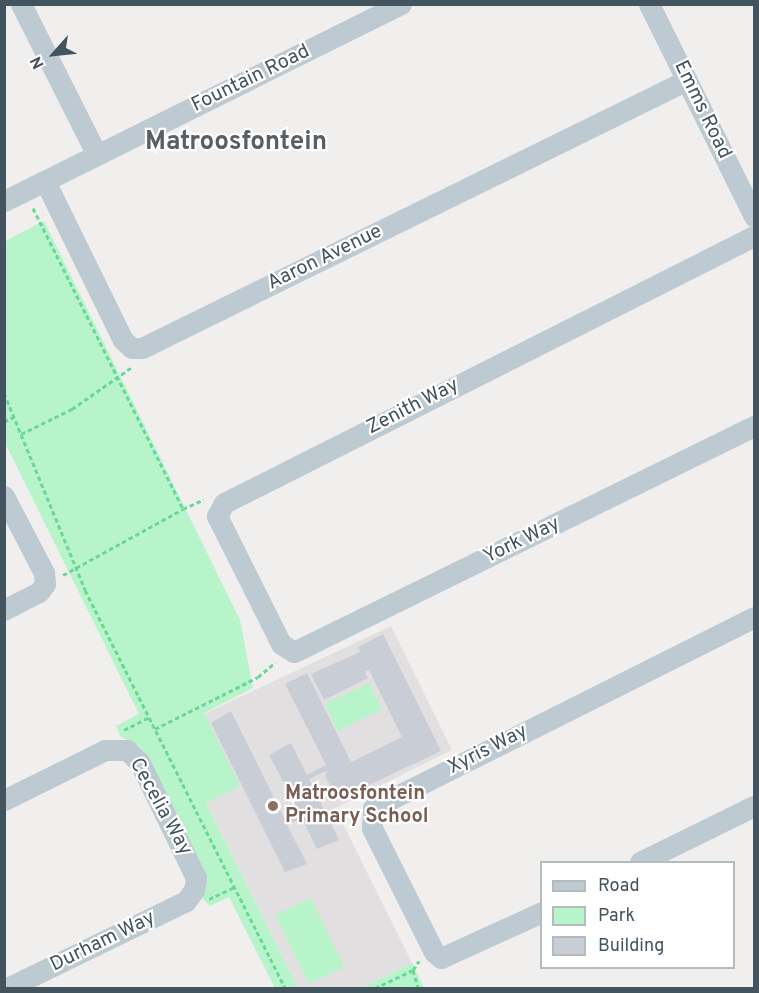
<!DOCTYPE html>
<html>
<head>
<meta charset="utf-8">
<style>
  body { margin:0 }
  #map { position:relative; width:759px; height:993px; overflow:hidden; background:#f1eeee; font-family:Overpass,sans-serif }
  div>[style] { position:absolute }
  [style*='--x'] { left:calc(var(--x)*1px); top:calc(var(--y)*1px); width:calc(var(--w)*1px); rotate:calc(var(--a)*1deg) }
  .education>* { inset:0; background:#e2dfe0 }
  .green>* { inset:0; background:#b7f4ca }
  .building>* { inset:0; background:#c9cdd5 }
  .path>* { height:3px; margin-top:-1.5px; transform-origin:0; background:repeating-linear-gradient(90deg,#6bd699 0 4.5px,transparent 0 7.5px) }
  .street>* { height:21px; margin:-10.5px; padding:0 10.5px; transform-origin:10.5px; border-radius:10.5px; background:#bdcad2 }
  .dots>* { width:16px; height:16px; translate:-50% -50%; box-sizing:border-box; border:3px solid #fff; border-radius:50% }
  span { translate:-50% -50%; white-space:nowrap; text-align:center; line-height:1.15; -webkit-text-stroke:4.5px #fff; paint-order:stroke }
  .street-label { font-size:20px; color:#44545e }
  .education-label { font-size:20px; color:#785e54; font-weight:700 }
  .left { translate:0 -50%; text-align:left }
  .district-label { font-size:26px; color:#5a5f64; font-weight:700 }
  .frame { position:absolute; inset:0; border:6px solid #44545e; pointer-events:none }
  .legend { position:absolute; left:540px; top:861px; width:195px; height:108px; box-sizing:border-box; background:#fff; border:2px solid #b4bbbf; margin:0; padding:8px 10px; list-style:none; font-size:18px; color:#44545e }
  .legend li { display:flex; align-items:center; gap:12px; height:30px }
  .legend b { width:30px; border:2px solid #b4bbbf }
  .north { position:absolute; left:24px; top:24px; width:60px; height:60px; -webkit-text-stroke:4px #fff; paint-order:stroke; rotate:243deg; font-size:16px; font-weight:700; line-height:24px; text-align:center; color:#44545e }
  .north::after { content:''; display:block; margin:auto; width:21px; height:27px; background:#44545e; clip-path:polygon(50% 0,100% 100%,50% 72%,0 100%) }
</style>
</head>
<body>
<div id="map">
  <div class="education">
    <i style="clip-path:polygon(391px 626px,452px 750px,335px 808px,412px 963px,361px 988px,298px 988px,170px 730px)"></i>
  </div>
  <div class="green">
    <i style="clip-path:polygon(44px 221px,240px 620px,253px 688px,204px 713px,240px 786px,206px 803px,298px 988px,275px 988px,229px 897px,210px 906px,202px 898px,206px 887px,203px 873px,140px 746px,121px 737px,116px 726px,139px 714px,5px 443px,5px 241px)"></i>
    <i style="clip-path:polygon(369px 683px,382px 709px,338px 731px,325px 704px)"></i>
    <i style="clip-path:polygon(311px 898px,344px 967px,309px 984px,275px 915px)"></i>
    <i style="clip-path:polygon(412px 963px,424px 988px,361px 988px)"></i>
  </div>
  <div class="building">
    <i style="clip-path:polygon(383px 634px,441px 751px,337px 800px,325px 775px,328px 770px,309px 779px,339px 840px,317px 849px,302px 818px,287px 825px,307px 864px,285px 872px,211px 723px,231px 711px,285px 820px,300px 813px,269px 755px,291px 743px,307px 775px,326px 765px,285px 684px,307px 673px,351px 762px,402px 737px,369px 670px,365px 672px,368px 678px,324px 700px,311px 674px,360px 652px,358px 647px)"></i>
  </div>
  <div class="path">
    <i style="--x:33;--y:208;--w:336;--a:63.5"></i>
    <i style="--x:183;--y:509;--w:23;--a:-25"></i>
    <i style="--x:4;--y:393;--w:213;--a:67.6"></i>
    <i style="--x:85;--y:590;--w:445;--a:63.3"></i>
    <i style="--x:4;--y:422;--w:11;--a:-27"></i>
    <i style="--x:21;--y:434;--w:57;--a:-26.1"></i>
    <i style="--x:72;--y:409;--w:73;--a:-35"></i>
    <i style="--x:63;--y:575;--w:137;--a:-28.8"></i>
    <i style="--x:155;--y:729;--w:115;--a:-26.8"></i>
    <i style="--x:258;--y:677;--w:23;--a:-40"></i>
    <i style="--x:124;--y:730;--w:28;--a:-27"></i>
    <i style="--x:209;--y:899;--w:29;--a:-25"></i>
    <i style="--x:413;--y:970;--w:19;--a:74"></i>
    <i style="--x:375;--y:988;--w:42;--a:-25.3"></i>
    <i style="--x:413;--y:970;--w:11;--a:-56"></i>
  </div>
  <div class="street">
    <i style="--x:21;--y:4;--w:169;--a:63.3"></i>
    <i style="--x:649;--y:4;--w:237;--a:63.7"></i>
    <i style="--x:45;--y:181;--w:177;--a:63.9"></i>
    <i style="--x:123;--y:340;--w:12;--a:42"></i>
    <i style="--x:132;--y:348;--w:10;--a:0"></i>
    <i style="--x:142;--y:348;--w:607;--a:-26.19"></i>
    <i style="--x:4;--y:201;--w:443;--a:-26.4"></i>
    <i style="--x:754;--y:236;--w:593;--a:153.26"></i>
    <i style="--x:224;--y:503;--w:15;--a:118"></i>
    <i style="--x:217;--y:516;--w:143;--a:63.4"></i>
    <i style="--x:281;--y:644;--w:15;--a:32"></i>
    <i style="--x:294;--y:652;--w:513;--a:-26.17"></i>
    <i style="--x:4;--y:496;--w:87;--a:62.5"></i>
    <i style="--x:44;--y:573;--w:11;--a:85"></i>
    <i style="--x:45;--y:584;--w:10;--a:127"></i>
    <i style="--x:39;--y:592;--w:39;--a:153"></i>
    <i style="--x:4;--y:800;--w:113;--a:-26.3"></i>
    <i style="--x:105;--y:750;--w:22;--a:0"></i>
    <i style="--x:127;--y:750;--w:18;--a:45"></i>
    <i style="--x:140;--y:763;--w:128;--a:64"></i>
    <i style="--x:196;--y:878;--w:12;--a:99"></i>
    <i style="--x:194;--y:890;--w:14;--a:126"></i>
    <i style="--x:186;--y:901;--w:198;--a:154"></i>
    <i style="--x:640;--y:862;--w:127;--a:-26.2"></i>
    <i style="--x:542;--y:912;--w:111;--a:155.5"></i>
    <i style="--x:441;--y:958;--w:9;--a:-139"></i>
    <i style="--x:434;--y:952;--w:139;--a:-116.6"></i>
    <i style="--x:372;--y:828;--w:20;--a:-87"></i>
    <i style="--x:373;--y:808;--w:426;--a:-26.6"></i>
  </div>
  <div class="dots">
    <i style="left:273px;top:806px;background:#8d6e63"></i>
  </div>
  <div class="street-label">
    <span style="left:251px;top:79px;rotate:-26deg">Fountain Road</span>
    <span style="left:702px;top:110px;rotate:64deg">Emms Road</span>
    <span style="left:325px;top:258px;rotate:-26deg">Aaron Avenue</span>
    <span style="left:413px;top:407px;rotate:-27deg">Zenith Way</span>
    <span style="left:522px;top:541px;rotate:-26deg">York Way</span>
    <span style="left:488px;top:750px;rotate:-27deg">Xyris Way</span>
    <span style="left:160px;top:807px;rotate:61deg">Cecelia Way</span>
    <span style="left:103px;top:942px;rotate:-26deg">Durham Way</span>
  </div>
  <div class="education-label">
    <span class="left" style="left:285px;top:806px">Matroosfontein<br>Primary School</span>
  </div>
  <div class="district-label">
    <span style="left:236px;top:143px">Matroosfontein</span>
  </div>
  <div class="frame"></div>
  <ul class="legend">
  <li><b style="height:8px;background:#bdcad2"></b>Road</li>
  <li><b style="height:16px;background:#b7f4ca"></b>Park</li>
  <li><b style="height:16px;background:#c9cdd5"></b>Building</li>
  </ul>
  <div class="north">N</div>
</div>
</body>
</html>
